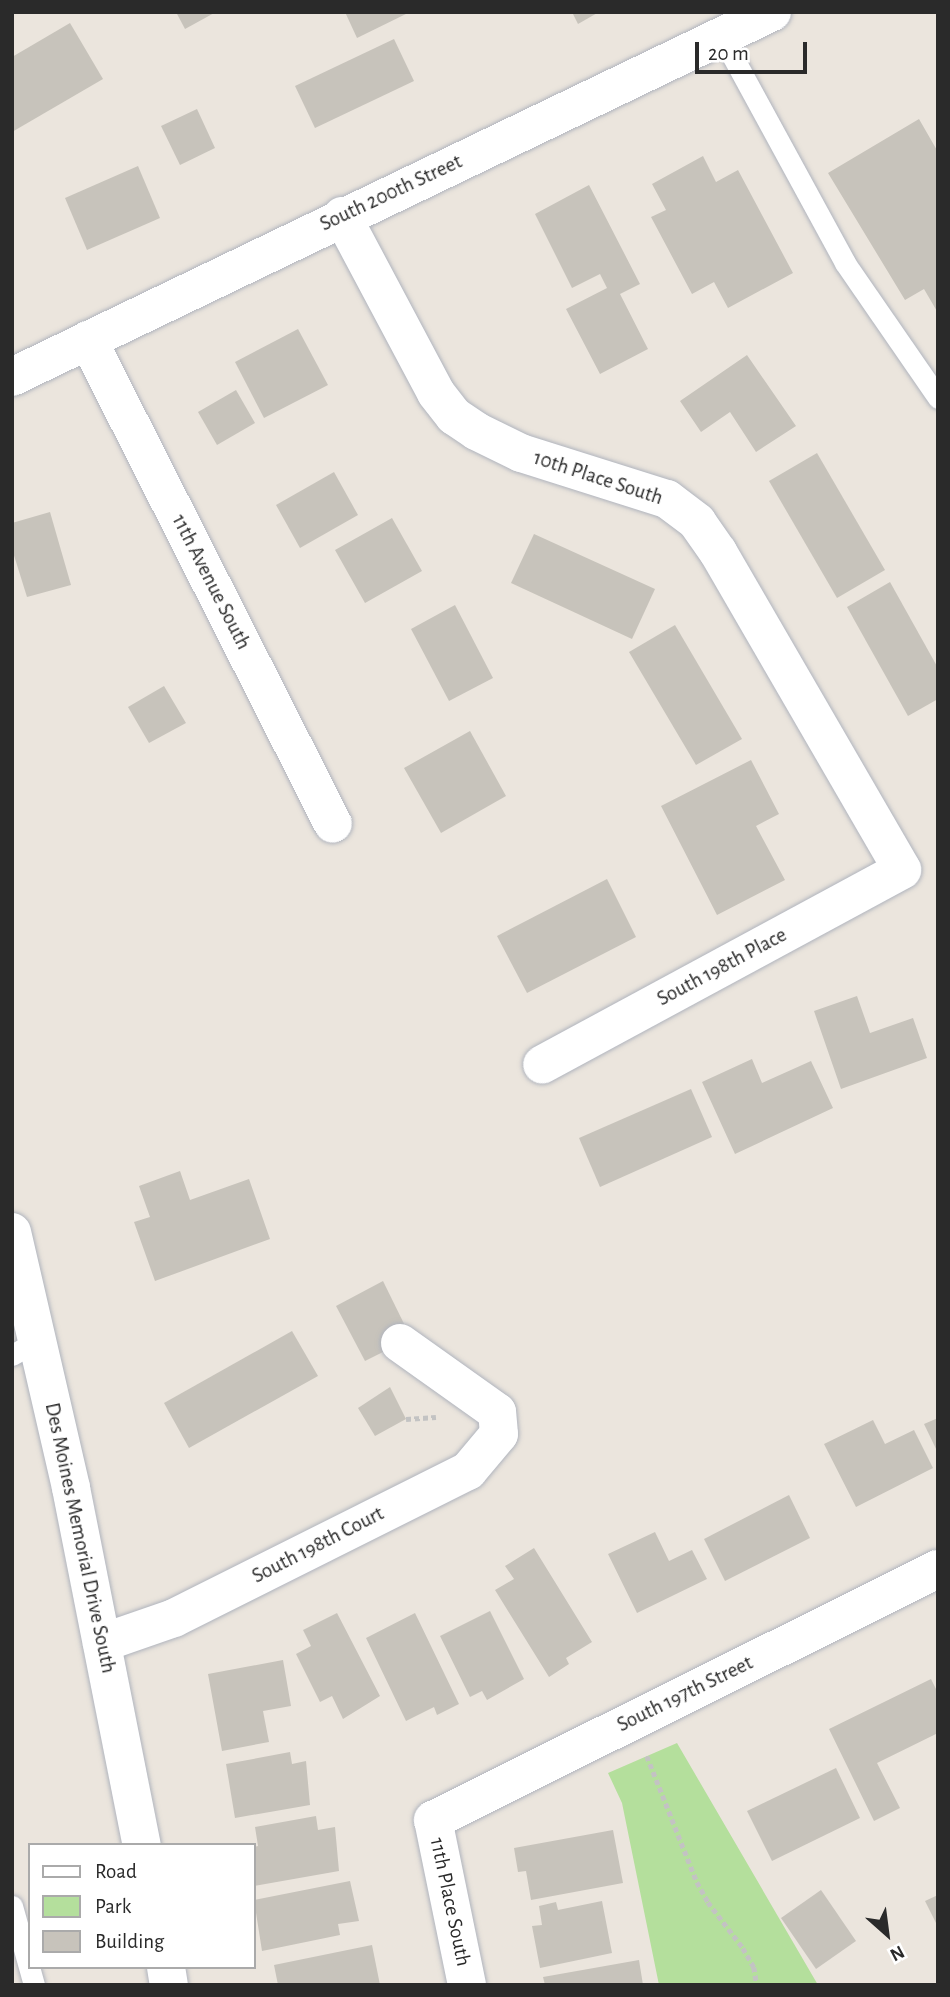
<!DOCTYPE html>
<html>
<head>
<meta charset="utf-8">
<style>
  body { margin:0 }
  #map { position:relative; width:950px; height:1997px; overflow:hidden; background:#ebe5dd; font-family:"Alegreya Sans",sans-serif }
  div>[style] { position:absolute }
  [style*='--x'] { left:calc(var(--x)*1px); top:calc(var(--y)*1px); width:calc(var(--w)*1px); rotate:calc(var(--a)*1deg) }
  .green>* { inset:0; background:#b4df9c }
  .building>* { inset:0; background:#c7c3bb }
  .path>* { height:4.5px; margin-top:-2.25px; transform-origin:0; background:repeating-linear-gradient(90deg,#c3c3c3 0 5px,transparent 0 8.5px) }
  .roads { filter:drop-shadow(0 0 2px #b0b4bd) drop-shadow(0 0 2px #b0b4bd) }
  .lane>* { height:21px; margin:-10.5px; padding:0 10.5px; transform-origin:10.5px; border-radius:10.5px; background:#fff }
  .street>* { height:38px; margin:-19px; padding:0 19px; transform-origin:19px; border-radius:19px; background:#fff }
  .secondary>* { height:38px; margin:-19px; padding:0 19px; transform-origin:19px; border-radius:19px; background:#fff }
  span { translate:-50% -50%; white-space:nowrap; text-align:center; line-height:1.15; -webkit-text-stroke:5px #fff; paint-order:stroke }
  .street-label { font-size:21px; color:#2a2a2a }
  .frame { position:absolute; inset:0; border:14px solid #2a2a2a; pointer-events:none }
  .legend { position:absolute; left:28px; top:1843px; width:228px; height:126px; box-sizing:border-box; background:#fff; border:2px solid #aaa; margin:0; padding:9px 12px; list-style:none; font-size:21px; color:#2a2a2a }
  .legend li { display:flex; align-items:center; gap:14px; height:35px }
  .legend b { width:35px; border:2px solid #aaa }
  .north { position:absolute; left:852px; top:1899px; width:70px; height:70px; -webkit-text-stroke:5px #fff; paint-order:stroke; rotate:152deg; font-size:19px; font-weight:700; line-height:28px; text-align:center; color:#2a2a2a }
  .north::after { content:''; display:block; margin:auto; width:24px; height:32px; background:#2a2a2a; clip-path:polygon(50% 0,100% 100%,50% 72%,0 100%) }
  .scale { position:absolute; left:695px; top:42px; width:112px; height:32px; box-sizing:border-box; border:4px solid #2a2a2a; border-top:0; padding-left:9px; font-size:21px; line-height:24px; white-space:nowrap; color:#2a2a2a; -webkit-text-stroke:5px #fff; paint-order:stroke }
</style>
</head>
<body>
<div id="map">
  <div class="green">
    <i style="clip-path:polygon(677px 1743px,818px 1985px,659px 1985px,622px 1803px,608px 1773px)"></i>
  </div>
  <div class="building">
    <i style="clip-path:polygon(176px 12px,216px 12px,185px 29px)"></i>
    <i style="clip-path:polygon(345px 12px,410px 12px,357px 38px)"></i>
    <i style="clip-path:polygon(572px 12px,599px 12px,578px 24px)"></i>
    <i style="clip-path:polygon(70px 23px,103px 79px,12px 132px,12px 57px)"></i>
    <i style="clip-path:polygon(394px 39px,414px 81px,315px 128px,295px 86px)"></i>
    <i style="clip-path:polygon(197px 109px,215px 148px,180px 165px,161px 126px)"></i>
    <i style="clip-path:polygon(919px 119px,938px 152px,938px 313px,924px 289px,905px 300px,828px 173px)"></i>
    <i style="clip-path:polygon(703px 156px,716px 182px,738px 170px,793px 273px,728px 308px,714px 282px,692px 294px,651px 217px,666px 210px,652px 184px)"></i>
    <i style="clip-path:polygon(138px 166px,160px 218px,87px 250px,65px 198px)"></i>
    <i style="clip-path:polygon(589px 185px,640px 284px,620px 294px,648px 349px,600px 374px,566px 309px,607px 288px,600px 274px,572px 288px,535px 214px)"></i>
    <i style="clip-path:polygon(298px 329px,328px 385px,264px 418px,235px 362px)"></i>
    <i style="clip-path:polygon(747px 355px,796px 426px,756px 452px,730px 412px,701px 432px,680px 401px)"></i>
    <i style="clip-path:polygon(236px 390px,255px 423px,217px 445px,198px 412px)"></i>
    <i style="clip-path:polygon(817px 453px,885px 570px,837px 598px,769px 481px)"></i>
    <i style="clip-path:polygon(334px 472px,358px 515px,300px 548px,276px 505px)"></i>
    <i style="clip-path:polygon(50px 512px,71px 585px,27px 597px,12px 549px,12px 523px)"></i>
    <i style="clip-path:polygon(392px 518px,422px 571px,365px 603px,335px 550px)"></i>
    <i style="clip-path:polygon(534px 534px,655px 589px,632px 639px,511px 583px)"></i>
    <i style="clip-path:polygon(890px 582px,938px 668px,938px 699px,908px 716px,847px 607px)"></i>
    <i style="clip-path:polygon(455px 605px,493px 678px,449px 701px,411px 629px)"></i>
    <i style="clip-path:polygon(675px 625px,742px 739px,696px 765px,629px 652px)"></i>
    <i style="clip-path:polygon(164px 686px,186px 723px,149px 743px,128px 707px)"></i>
    <i style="clip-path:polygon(470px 731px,506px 796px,441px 833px,404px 768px)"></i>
    <i style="clip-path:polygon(751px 760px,779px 814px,756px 826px,785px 880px,717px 915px,661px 806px)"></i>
    <i style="clip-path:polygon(607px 879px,636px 937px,527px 993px,497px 936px)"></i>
    <i style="clip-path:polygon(857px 996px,870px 1033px,913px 1018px,927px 1058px,841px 1089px,814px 1011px)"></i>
    <i style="clip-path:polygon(752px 1059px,762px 1083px,811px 1061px,833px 1108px,735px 1154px,702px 1082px)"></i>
    <i style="clip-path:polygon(691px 1089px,712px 1137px,600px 1187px,579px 1138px)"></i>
    <i style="clip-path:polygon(180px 1171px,190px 1200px,249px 1179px,270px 1239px,155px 1281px,134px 1222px,150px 1217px,139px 1186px)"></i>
    <i style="clip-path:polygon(383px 1281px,411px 1338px,365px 1361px,336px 1306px)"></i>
    <i style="clip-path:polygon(292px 1331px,318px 1376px,189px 1448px,164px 1403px)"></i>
    <i style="clip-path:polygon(390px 1387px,406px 1419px,375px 1436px,358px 1408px)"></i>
    <i style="clip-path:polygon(938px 1418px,938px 1453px,924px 1424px)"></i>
    <i style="clip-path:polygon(873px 1420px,885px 1444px,914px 1430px,933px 1468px,856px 1507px,824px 1444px)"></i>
    <i style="clip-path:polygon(789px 1495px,810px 1538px,725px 1581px,704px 1539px)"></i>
    <i style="clip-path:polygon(655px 1532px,669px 1561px,692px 1550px,707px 1579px,637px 1613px,608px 1554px)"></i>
    <i style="clip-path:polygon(534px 1548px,592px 1642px,566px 1658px,569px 1664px,549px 1677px,495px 1590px,514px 1579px,505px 1566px)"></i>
    <i style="clip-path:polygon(490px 1611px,524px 1679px,487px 1700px,482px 1691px,470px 1697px,440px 1636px)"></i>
    <i style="clip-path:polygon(337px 1613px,380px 1696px,343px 1719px,332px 1696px,320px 1702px,296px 1654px,311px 1646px,303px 1630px)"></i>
    <i style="clip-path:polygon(415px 1613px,459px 1704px,437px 1715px,434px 1707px,406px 1721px,366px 1638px)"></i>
    <i style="clip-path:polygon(283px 1660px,291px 1706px,263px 1711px,269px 1742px,222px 1751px,208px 1674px)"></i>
    <i style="clip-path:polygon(931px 1679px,938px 1693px,938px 1733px,877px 1763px,900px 1808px,874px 1821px,829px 1729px)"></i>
    <i style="clip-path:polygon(290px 1752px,292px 1764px,306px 1761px,310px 1805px,235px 1818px,226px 1764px)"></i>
    <i style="clip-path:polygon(836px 1768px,860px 1818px,772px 1861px,747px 1811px)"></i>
    <i style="clip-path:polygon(316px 1816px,318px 1830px,335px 1827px,339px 1871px,254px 1886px,254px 1847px,258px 1846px,255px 1827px)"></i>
    <i style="clip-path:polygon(613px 1830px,623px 1883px,531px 1900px,526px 1871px,518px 1872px,514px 1848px)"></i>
    <i style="clip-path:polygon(350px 1881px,359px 1921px,338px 1924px,340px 1935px,262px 1951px,254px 1900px)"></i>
    <i style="clip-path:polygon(821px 1890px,856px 1941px,816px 1969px,781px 1918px)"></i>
    <i style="clip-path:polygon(938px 1895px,938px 1927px,925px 1901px)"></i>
    <i style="clip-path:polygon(602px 1901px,612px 1953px,540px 1968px,532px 1926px,542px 1925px,539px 1906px,556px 1902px,558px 1910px)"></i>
    <i style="clip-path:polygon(372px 1945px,380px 1985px,278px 1985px,274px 1965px)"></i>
    <i style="clip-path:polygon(639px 1960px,643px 1985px,545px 1985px,543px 1977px)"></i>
  </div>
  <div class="path">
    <i style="--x:406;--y:1419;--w:30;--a:-4"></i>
    <i style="--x:647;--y:1756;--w:136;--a:68.4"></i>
    <i style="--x:697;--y:1882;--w:23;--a:61"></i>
    <i style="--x:708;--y:1902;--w:58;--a:52.7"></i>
    <i style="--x:743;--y:1948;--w:22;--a:60"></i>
    <i style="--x:754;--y:1967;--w:18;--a:81"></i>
  </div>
  <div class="roads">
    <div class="lane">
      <i style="--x:722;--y:37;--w:257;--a:61.4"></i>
      <i style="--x:845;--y:263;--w:164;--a:55.4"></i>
      <i style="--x:12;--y:1355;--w:30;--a:-30"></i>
      <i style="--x:12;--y:1906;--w:82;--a:74.4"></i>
    </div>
    <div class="street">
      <i style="--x:342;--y:216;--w:200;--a:62"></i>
      <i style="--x:436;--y:393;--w:29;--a:52"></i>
      <i style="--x:454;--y:416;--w:27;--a:34"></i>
      <i style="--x:476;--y:431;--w:50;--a:26.1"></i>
      <i style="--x:521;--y:453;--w:153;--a:17.5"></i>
      <i style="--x:667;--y:499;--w:38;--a:37"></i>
      <i style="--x:697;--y:522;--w:37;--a:55"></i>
      <i style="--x:718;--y:552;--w:367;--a:59.9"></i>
      <i style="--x:902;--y:870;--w:409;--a:151.6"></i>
      <i style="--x:88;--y:340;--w:542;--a:63.15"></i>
      <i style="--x:102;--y:1643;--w:76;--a:-19.1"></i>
      <i style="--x:174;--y:1618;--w:329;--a:-26.6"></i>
      <i style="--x:468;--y:1471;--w:48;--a:-50"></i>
      <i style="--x:499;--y:1434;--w:22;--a:-95"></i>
      <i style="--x:497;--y:1412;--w:119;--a:-144.6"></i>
      <i style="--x:467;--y:1985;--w:168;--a:-101.6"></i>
      <i style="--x:433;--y:1820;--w:564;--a:-26.43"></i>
    </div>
    <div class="secondary">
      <i style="--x:12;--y:377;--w:843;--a:-25.65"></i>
      <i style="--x:12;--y:1232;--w:263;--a:77"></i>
      <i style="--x:71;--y:1488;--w:364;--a:78.8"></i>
      <i style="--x:166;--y:1967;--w:18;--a:81"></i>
    </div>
  </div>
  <div class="street-label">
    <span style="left:391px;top:193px;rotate:-25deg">South 200th Street</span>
    <span style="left:598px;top:478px;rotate:18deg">10th Place South</span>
    <span style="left:211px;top:582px;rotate:63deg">11th Avenue South</span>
    <span style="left:722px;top:967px;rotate:-28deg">South 198th Place</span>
    <span style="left:80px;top:1538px;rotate:78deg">Des Moines Memorial Drive South</span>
    <span style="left:318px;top:1545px;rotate:-27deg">South 198th Court</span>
    <span style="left:685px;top:1694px;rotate:-26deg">South 197th Street</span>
    <span style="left:450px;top:1902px;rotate:78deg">11th Place South</span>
  </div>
  <div class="frame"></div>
  <ul class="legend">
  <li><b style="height:9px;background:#fff"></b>Road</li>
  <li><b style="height:19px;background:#b4df9c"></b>Park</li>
  <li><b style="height:19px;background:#c7c3bb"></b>Building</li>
  </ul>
  <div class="north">N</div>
  <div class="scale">20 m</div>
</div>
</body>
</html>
